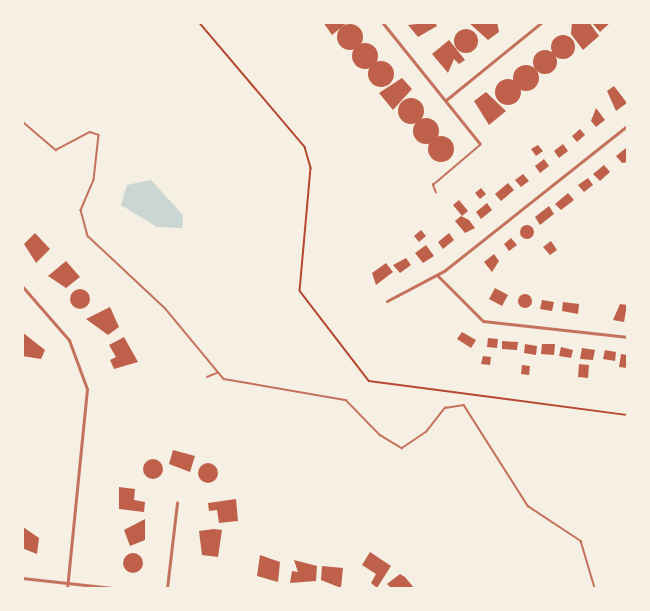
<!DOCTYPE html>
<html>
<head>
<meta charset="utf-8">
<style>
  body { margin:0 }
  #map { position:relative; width:650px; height:611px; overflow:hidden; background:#f6efe4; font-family:"Space Grotesk",sans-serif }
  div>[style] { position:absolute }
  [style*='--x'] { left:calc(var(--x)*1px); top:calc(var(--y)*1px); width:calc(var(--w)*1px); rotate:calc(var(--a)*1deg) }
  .water>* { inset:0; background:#c9d6d2 }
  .building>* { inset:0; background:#bf614a }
  .round { border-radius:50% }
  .path>* { height:1.5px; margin:-0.75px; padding:0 0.75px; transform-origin:0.75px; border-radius:0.75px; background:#b5482f }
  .service>* { height:1.5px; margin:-0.75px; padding:0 0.75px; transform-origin:0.75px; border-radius:0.75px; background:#c5725c }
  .minor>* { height:3px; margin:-1.5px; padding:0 1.5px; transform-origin:1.5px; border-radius:1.5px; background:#c5725c }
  span { translate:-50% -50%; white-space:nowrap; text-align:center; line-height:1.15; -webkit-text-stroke:6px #f6efe4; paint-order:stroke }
  .frame { position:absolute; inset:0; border:24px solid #f6efe4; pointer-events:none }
</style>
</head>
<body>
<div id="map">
  <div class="water">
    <i style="clip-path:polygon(151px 180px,183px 215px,182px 228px,157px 227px,121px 205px,127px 185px)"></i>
  </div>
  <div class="building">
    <i style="clip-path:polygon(323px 22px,348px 22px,332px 35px)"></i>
    <i style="clip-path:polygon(435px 22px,437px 26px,418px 37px,408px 25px)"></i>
    <i style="clip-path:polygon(468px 22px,497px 22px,499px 32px,488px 40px)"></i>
    <i style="clip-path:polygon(572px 22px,589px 22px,599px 36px,583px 50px,571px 34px)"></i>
    <i style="clip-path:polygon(591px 22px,611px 22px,600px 32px)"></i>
    <i class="round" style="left:337px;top:24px;width:26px;height:26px"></i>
    <i class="round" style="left:454px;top:29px;width:24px;height:24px"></i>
    <i class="round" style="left:551px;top:35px;width:24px;height:24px"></i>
    <i style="clip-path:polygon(449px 40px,465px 60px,459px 64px,454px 59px,448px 73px,432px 54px)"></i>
    <i class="round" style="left:352px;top:43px;width:26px;height:26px"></i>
    <i class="round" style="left:533px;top:50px;width:24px;height:24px"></i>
    <i class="round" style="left:368px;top:61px;width:26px;height:26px"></i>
    <i class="round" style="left:513px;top:65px;width:26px;height:26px"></i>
    <i style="clip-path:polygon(402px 78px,412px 89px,393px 110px,379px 93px)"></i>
    <i class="round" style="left:495px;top:79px;width:26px;height:26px"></i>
    <i style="clip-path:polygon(614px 86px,627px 103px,616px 111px,607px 91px)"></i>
    <i style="clip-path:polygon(486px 92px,506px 111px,489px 125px,474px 101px)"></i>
    <i class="round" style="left:398px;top:98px;width:26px;height:26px"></i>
    <i style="clip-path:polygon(596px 108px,605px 120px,596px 127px,591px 121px)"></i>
    <i class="round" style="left:413px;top:118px;width:26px;height:26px"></i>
    <i style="clip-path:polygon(580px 129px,585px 135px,577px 142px,572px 136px)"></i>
    <i class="round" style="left:428px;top:136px;width:26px;height:26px"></i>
    <i style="clip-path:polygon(563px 144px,568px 151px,559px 158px,554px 151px)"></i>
    <i style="clip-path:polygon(538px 145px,543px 151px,536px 156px,531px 149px)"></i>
    <i style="clip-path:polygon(626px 148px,628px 162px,622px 163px,616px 156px)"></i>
    <i style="clip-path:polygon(544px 159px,549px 166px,540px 173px,535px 166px)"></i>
    <i style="clip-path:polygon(604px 165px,610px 172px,600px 181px,593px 174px)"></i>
    <i style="clip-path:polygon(523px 174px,529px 181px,521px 187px,515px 180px)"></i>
    <i style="clip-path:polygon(588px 178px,593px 185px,584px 192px,578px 185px)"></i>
    <i style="clip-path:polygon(508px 183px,514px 190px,501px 201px,495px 194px)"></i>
    <i style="clip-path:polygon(481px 188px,486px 194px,480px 199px,475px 193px)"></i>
    <i style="clip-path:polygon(568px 193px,574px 200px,561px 210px,555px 204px)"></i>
    <i style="clip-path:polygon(459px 200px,468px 211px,462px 216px,453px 205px)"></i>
    <i style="clip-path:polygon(487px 203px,492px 210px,481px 219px,476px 212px)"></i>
    <i style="clip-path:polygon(549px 206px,554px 214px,540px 225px,535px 217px)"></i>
    <i style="clip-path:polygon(461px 216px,469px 220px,475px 228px,465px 233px,455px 221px)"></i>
    <i class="round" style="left:520px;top:225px;width:14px;height:14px"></i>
    <i style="clip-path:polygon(421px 230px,426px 236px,419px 242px,414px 236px)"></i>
    <i style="clip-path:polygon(35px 233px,50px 249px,36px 263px,24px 244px)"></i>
    <i style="clip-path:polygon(449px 233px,454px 240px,443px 249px,438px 242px)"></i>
    <i style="clip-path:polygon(511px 238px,517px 245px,509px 251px,504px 244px)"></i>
    <i style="clip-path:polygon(551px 241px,557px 250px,550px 255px,543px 247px)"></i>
    <i style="clip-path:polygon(426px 245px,434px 256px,423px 263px,415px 253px)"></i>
    <i style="clip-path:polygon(494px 254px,499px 261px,492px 272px,484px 262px)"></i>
    <i style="clip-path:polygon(406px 258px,411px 265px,400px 273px,393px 265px)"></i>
    <i style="clip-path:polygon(66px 261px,80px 277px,66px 288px,48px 276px)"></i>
    <i style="clip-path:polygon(386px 263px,393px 272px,376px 285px,372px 273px)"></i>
    <i style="clip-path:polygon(495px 288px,508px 295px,502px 306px,489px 299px)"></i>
    <i class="round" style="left:70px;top:289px;width:20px;height:20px"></i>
    <i class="round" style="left:518px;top:294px;width:14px;height:14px"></i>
    <i style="clip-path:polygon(542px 300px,554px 302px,552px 311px,540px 309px)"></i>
    <i style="clip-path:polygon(563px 302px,579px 304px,578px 314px,562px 311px)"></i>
    <i style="clip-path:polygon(620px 304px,627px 305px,624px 322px,613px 320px)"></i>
    <i style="clip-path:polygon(110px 307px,119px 327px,108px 335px,86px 319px)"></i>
    <i style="clip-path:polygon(22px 332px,45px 350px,41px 359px,22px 356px)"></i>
    <i style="clip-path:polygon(462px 332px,476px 340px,471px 348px,457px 339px)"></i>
    <i style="clip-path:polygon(124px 337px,138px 362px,114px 369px,110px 360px,116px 357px,109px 345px)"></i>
    <i style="clip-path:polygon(488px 338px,498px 339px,497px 348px,487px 347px)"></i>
    <i style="clip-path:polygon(502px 341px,518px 342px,517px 350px,502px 349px)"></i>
    <i style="clip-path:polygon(525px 344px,537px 346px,536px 355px,524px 353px)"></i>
    <i style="clip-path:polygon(542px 344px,555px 344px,554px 355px,541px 354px)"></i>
    <i style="clip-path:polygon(561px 347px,573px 350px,571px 358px,559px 356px)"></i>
    <i style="clip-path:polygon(582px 348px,595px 350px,593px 360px,580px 359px)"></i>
    <i style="clip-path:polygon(605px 350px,616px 352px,615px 361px,603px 359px)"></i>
    <i style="clip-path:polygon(621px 354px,628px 355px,627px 368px,619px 367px)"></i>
    <i style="clip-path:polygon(483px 356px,491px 357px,490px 365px,481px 364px)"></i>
    <i style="clip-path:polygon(579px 364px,589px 365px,588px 378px,578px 377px)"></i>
    <i style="clip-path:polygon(522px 365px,530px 366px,529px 375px,521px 374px)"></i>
    <i style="clip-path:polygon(173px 450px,195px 456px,190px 472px,169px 464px)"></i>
    <i class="round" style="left:143px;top:459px;width:20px;height:20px"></i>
    <i class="round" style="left:198px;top:463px;width:20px;height:20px"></i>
    <i style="clip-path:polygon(119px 487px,135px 489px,134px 500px,145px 502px,144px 512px,119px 509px)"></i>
    <i style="clip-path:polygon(236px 499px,238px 521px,219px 523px,217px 510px,209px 511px,208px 503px)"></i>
    <i style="clip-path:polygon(145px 519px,145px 540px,130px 546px,124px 530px)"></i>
    <i style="clip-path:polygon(23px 527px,39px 538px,37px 554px,22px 548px)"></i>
    <i style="clip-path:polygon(214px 529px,222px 530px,218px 557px,202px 555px,199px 531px)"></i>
    <i style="clip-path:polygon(370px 552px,391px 566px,377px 588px,371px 583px,376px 574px,362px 565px)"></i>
    <i class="round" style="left:123px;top:553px;width:20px;height:20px"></i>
    <i style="clip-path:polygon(260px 555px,280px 562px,278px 582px,257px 576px)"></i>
    <i style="clip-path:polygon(294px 560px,317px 566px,316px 581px,290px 583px,292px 571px,298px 572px)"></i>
    <i style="clip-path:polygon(322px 566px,343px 568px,341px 588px,321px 580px)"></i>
    <i style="clip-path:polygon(400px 574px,405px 577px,414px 588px,391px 588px,387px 584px)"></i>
  </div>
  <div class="path">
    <i style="--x:199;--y:22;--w:164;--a:49.7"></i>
    <i style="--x:305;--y:147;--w:22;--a:74"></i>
    <i style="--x:311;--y:168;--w:123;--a:95.1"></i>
    <i style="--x:300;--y:291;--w:113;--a:52.5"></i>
    <i style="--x:369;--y:381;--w:261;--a:7.5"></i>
  </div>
  <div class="service">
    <i style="--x:22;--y:121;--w:45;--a:40.5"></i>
    <i style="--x:56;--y:150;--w:38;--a:-28"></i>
    <i style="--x:90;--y:132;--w:9;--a:18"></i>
    <i style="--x:99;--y:135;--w:45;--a:96.3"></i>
    <i style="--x:94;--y:180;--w:33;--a:113"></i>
    <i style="--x:81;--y:210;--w:27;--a:75"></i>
    <i style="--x:88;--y:236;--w:105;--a:43.1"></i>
    <i style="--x:165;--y:308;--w:92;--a:50.3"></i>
    <i style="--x:224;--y:379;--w:124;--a:9.8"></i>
    <i style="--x:346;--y:400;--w:49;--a:45.8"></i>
    <i style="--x:380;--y:435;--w:26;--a:31"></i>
    <i style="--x:402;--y:448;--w:29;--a:-34"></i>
    <i style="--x:426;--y:432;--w:31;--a:-52"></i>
    <i style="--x:445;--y:408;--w:19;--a:-9"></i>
    <i style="--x:464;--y:405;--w:120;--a:57.6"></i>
    <i style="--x:528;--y:506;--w:64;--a:33.4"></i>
    <i style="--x:581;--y:541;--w:49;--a:73.4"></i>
    <i style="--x:436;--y:193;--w:9;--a:-111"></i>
    <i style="--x:433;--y:185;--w:62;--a:-40.4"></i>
    <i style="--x:207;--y:377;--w:11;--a:-22"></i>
  </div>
  <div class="minor">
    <i style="--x:382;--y:22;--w:156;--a:51.2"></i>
    <i style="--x:446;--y:100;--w:124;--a:-39.1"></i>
    <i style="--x:437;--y:275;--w:65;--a:45"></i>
    <i style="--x:483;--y:321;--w:146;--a:6.3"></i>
    <i style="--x:22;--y:286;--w:72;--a:49"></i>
    <i style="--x:69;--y:340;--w:52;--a:69.8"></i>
    <i style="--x:87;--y:389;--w:200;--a:95.7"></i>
    <i style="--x:387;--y:301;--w:64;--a:-27.8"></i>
    <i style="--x:444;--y:271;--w:235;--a:-38.4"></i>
    <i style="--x:22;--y:578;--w:91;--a:6.3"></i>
    <i style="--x:167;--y:588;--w:86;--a:-83.3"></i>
  </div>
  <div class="frame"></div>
</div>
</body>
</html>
